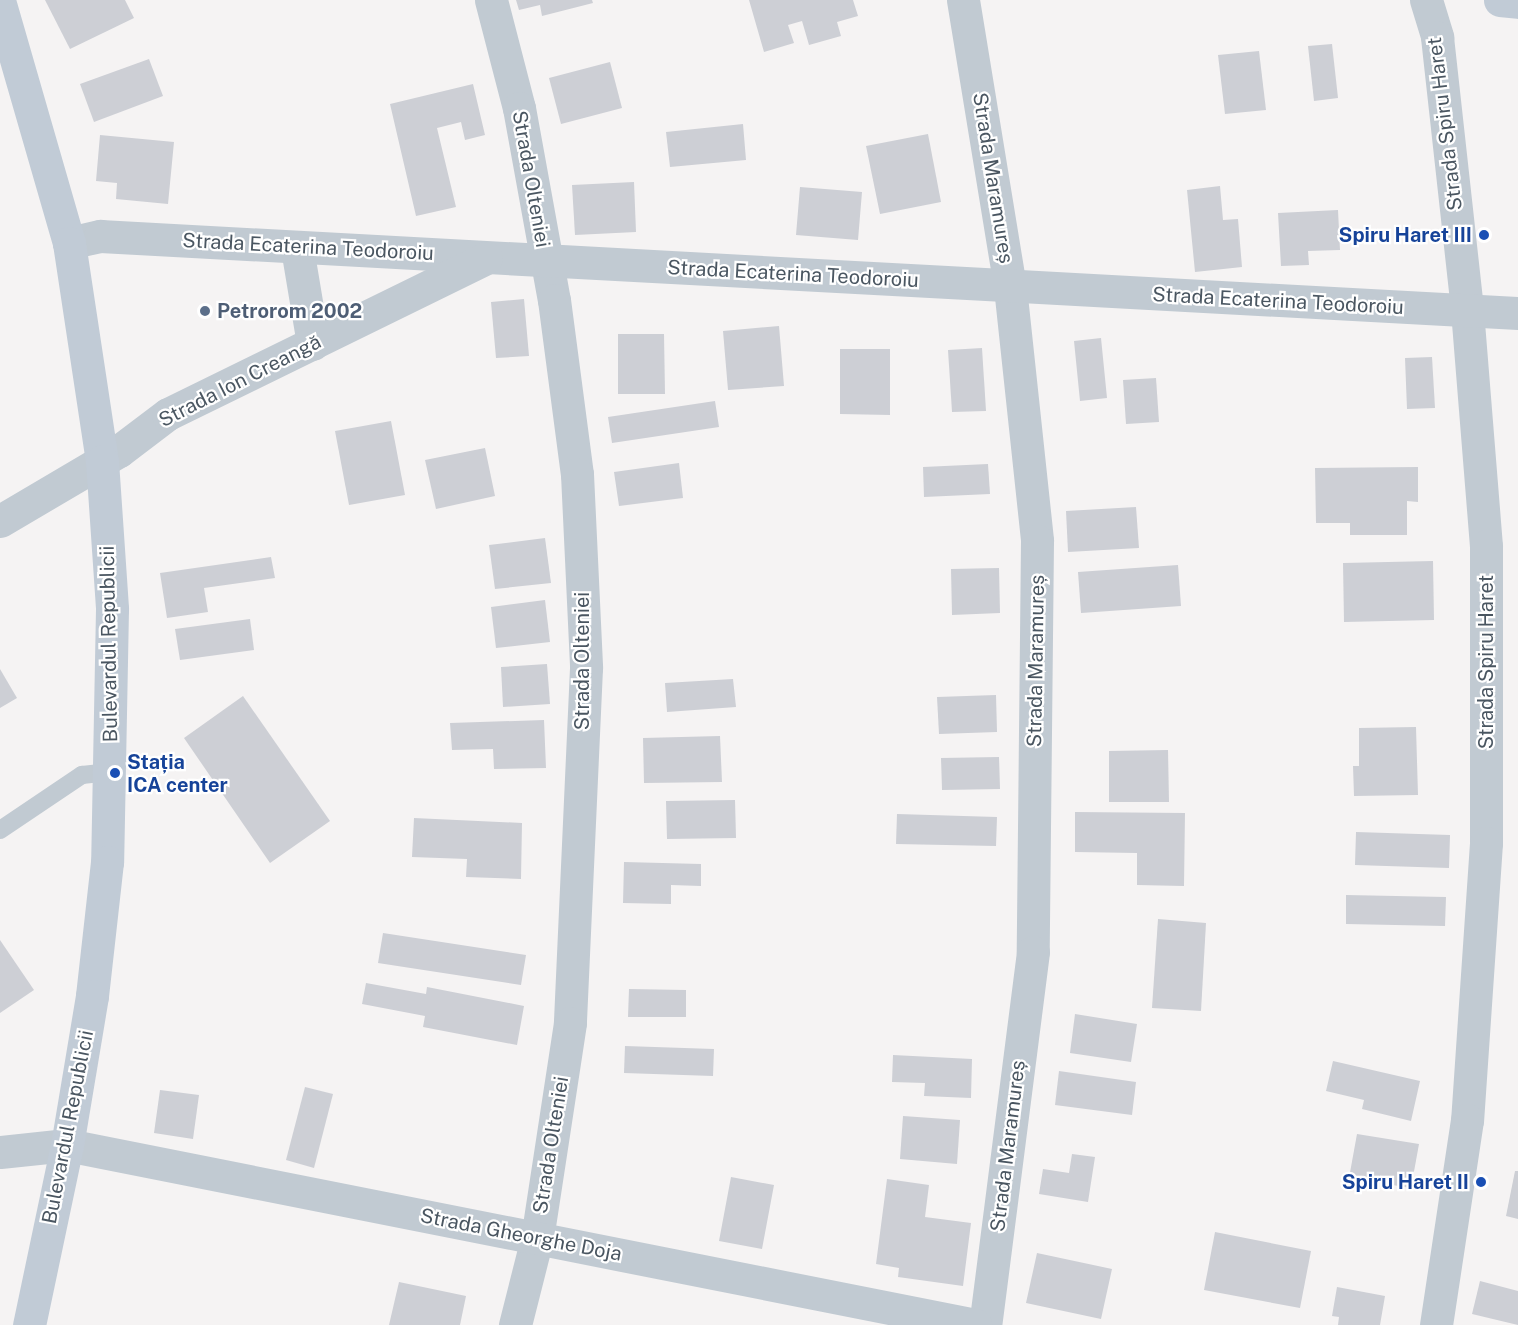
<!DOCTYPE html>
<html>
<head>
<meta charset="utf-8">
<style>
  body { margin:0 }
  #map { position:relative; width:1518px; height:1325px; overflow:hidden; background:#f5f3f3; font-family:"Public Sans",sans-serif }
  div>[style] { position:absolute }
  [style*='--x'] { left:calc(var(--x)*1px); top:calc(var(--y)*1px); width:calc(var(--w)*1px); rotate:calc(var(--a)*1deg) }
  .building>* { inset:0; background:#cdcfd5 }
  .service>* { height:18px; margin:-9px; padding:0 9px; transform-origin:9px; border-radius:9px; background:#c1cad2 }
  .minor>* { height:33px; margin:-16.5px; padding:0 16.5px; transform-origin:16.5px; border-radius:16.5px; background:#c1cad2 }
  .secondary>* { height:33px; margin:-16.5px; padding:0 16.5px; transform-origin:16.5px; border-radius:16.5px; background:#c1cbd6 }
  .dots>* { width:16px; height:16px; translate:-50% -50%; box-sizing:border-box; border:3px solid #fff; border-radius:50% }
  span { translate:-50% -50%; white-space:nowrap; text-align:center; line-height:1.15; -webkit-text-stroke:4.5px #fff; paint-order:stroke }
  .street-label { font-size:20px; color:#4a5661 }
  .transit-label { font-size:20px; color:#164399; font-weight:700 }
  .right { translate:-100% -50%; text-align:right }
  .left { translate:0 -50%; text-align:left }
  .service-label { font-size:20px; color:#4e5e75; font-weight:700 }
</style>
</head>
<body>
<div id="map">
  <div class="building">
    <i style="clip-path:polygon(45px 0,125px 0,134px 18px,70px 49px)"></i>
    <i style="clip-path:polygon(516px 0,592px 0,593px 3px,542px 16px,540px 5px,519px 10px)"></i>
    <i style="clip-path:polygon(749px 0,853px 0,858px 16px,837px 22px,841px 36px,809px 45px,802px 21px,788px 25px,794px 43px,764px 52px)"></i>
    <i style="clip-path:polygon(1332px 44px,1338px 98px,1314px 101px,1308px 46px)"></i>
    <i style="clip-path:polygon(1259px 51px,1266px 110px,1225px 114px,1218px 55px)"></i>
    <i style="clip-path:polygon(149px 59px,163px 96px,94px 122px,80px 84px)"></i>
    <i style="clip-path:polygon(610px 62px,622px 108px,561px 124px,549px 78px)"></i>
    <i style="clip-path:polygon(473px 84px,485px 135px,465px 140px,461px 122px,437px 128px,456px 207px,416px 216px,390px 104px)"></i>
    <i style="clip-path:polygon(743px 124px,746px 160px,670px 167px,666px 132px)"></i>
    <i style="clip-path:polygon(928px 134px,941px 202px,880px 214px,866px 146px)"></i>
    <i style="clip-path:polygon(100px 135px,174px 142px,168px 204px,116px 199px,117px 183px,96px 181px)"></i>
    <i style="clip-path:polygon(634px 182px,636px 232px,575px 235px,572px 185px)"></i>
    <i style="clip-path:polygon(1220px 186px,1223px 220px,1238px 219px,1242px 267px,1195px 272px,1187px 190px)"></i>
    <i style="clip-path:polygon(800px 187px,862px 192px,858px 240px,796px 235px)"></i>
    <i style="clip-path:polygon(1338px 210px,1340px 250px,1308px 251px,1309px 265px,1281px 266px,1278px 213px)"></i>
    <i style="clip-path:polygon(524px 299px,529px 356px,496px 358px,491px 302px)"></i>
    <i style="clip-path:polygon(779px 326px,784px 386px,728px 390px,723px 331px)"></i>
    <i style="clip-path:polygon(618px 334px,664px 334px,665px 394px,618px 394px)"></i>
    <i style="clip-path:polygon(1101px 338px,1107px 398px,1080px 401px,1074px 341px)"></i>
    <i style="clip-path:polygon(982px 348px,986px 411px,952px 412px,948px 350px)"></i>
    <i style="clip-path:polygon(840px 349px,890px 349px,890px 415px,840px 414px)"></i>
    <i style="clip-path:polygon(1432px 357px,1435px 408px,1407px 409px,1405px 358px)"></i>
    <i style="clip-path:polygon(1156px 378px,1159px 422px,1126px 424px,1123px 380px)"></i>
    <i style="clip-path:polygon(715px 401px,719px 427px,612px 443px,608px 417px)"></i>
    <i style="clip-path:polygon(391px 421px,405px 495px,349px 505px,335px 431px)"></i>
    <i style="clip-path:polygon(485px 448px,495px 496px,436px 509px,425px 460px)"></i>
    <i style="clip-path:polygon(679px 463px,683px 498px,619px 506px,614px 472px)"></i>
    <i style="clip-path:polygon(988px 464px,990px 494px,924px 497px,923px 467px)"></i>
    <i style="clip-path:polygon(1418px 467px,1418px 502px,1407px 501px,1407px 535px,1350px 535px,1350px 523px,1316px 523px,1315px 468px)"></i>
    <i style="clip-path:polygon(1136px 507px,1139px 548px,1068px 552px,1066px 511px)"></i>
    <i style="clip-path:polygon(545px 538px,551px 583px,495px 589px,489px 545px)"></i>
    <i style="clip-path:polygon(271px 557px,275px 578px,204px 588px,208px 612px,167px 618px,160px 573px)"></i>
    <i style="clip-path:polygon(1433px 561px,1434px 620px,1344px 622px,1343px 563px)"></i>
    <i style="clip-path:polygon(1178px 565px,1181px 606px,1081px 613px,1078px 572px)"></i>
    <i style="clip-path:polygon(999px 568px,1000px 613px,952px 615px,951px 569px)"></i>
    <i style="clip-path:polygon(545px 600px,550px 642px,496px 648px,491px 607px)"></i>
    <i style="clip-path:polygon(250px 619px,254px 650px,180px 660px,175px 629px)"></i>
    <i style="clip-path:polygon(547px 664px,550px 704px,503px 707px,501px 667px)"></i>
    <i style="clip-path:polygon(0 669px,17px 698px,0 708px)"></i>
    <i style="clip-path:polygon(733px 679px,736px 707px,667px 712px,665px 683px)"></i>
    <i style="clip-path:polygon(996px 695px,997px 732px,939px 734px,937px 697px)"></i>
    <i style="clip-path:polygon(243px 696px,330px 821px,270px 863px,184px 738px)"></i>
    <i style="clip-path:polygon(544px 720px,546px 768px,494px 769px,493px 749px,452px 750px,450px 723px)"></i>
    <i style="clip-path:polygon(1416px 727px,1418px 795px,1354px 796px,1353px 766px,1359px 766px,1359px 728px)"></i>
    <i style="clip-path:polygon(720px 736px,722px 782px,644px 783px,643px 738px)"></i>
    <i style="clip-path:polygon(1168px 750px,1169px 802px,1109px 802px,1109px 751px)"></i>
    <i style="clip-path:polygon(999px 757px,1000px 789px,942px 790px,941px 758px)"></i>
    <i style="clip-path:polygon(735px 800px,736px 838px,667px 839px,666px 801px)"></i>
    <i style="clip-path:polygon(1075px 812px,1185px 813px,1184px 886px,1137px 885px,1137px 853px,1075px 852px)"></i>
    <i style="clip-path:polygon(897px 814px,997px 817px,996px 846px,896px 844px)"></i>
    <i style="clip-path:polygon(414px 818px,522px 823px,521px 879px,466px 877px,467px 859px,412px 857px)"></i>
    <i style="clip-path:polygon(1356px 832px,1450px 835px,1449px 868px,1355px 865px)"></i>
    <i style="clip-path:polygon(624px 862px,701px 864px,701px 886px,671px 885px,671px 904px,623px 903px)"></i>
    <i style="clip-path:polygon(1346px 895px,1446px 897px,1445px 926px,1346px 924px)"></i>
    <i style="clip-path:polygon(1158px 919px,1206px 923px,1201px 1011px,1152px 1008px)"></i>
    <i style="clip-path:polygon(383px 933px,526px 955px,521px 985px,378px 963px)"></i>
    <i style="clip-path:polygon(0 940px,34px 990px,0 1013px)"></i>
    <i style="clip-path:polygon(366px 983px,426px 994px,427px 987px,524px 1006px,517px 1045px,423px 1027px,425px 1016px,362px 1004px)"></i>
    <i style="clip-path:polygon(629px 989px,686px 990px,686px 1017px,628px 1017px)"></i>
    <i style="clip-path:polygon(1075px 1014px,1137px 1024px,1131px 1062px,1070px 1053px)"></i>
    <i style="clip-path:polygon(625px 1046px,714px 1049px,713px 1076px,624px 1073px)"></i>
    <i style="clip-path:polygon(893px 1055px,972px 1059px,971px 1098px,924px 1096px,925px 1083px,892px 1082px)"></i>
    <i style="clip-path:polygon(1333px 1061px,1420px 1081px,1411px 1121px,1362px 1109px,1364px 1100px,1326px 1091px)"></i>
    <i style="clip-path:polygon(1059px 1071px,1136px 1082px,1132px 1115px,1055px 1105px)"></i>
    <i style="clip-path:polygon(305px 1087px,333px 1094px,314px 1168px,286px 1160px)"></i>
    <i style="clip-path:polygon(160px 1090px,199px 1095px,193px 1139px,154px 1133px)"></i>
    <i style="clip-path:polygon(903px 1116px,960px 1120px,957px 1164px,900px 1159px)"></i>
    <i style="clip-path:polygon(1357px 1134px,1419px 1144px,1411px 1188px,1349px 1178px)"></i>
    <i style="clip-path:polygon(1072px 1154px,1095px 1157px,1088px 1202px,1039px 1194px,1043px 1169px,1069px 1173px)"></i>
    <i style="clip-path:polygon(1515px 1171px,1518px 1171px,1518px 1219px,1506px 1216px)"></i>
    <i style="clip-path:polygon(731px 1177px,774px 1185px,762px 1249px,719px 1241px)"></i>
    <i style="clip-path:polygon(887px 1179px,929px 1185px,925px 1217px,971px 1223px,963px 1286px,898px 1277px,899px 1268px,876px 1264px)"></i>
    <i style="clip-path:polygon(1215px 1232px,1311px 1251px,1300px 1308px,1204px 1290px)"></i>
    <i style="clip-path:polygon(1037px 1253px,1112px 1269px,1101px 1319px,1026px 1303px)"></i>
    <i style="clip-path:polygon(1480px 1281px,1518px 1291px,1518px 1325px,1472px 1314px)"></i>
    <i style="clip-path:polygon(399px 1282px,466px 1296px,460px 1325px,389px 1325px)"></i>
    <i style="clip-path:polygon(1337px 1287px,1385px 1296px,1380px 1325px,1338px 1325px,1339px 1317px,1332px 1316px)"></i>
  </div>
  <div class="service">
    <i style="--x:0;--y:830;--w:99;--a:-33.9"></i>
    <i style="--x:82;--y:775;--w:28;--a:-6"></i>
  </div>
  <div class="minor">
    <i style="--x:491;--y:0;--w:112;--a:75.5"></i>
    <i style="--x:519;--y:108;--w:195;--a:79.7"></i>
    <i style="--x:554;--y:300;--w:176;--a:82.5"></i>
    <i style="--x:577;--y:474;--w:194;--a:87.3"></i>
    <i style="--x:586;--y:668;--w:355;--a:92.6"></i>
    <i style="--x:570;--y:1023;--w:218;--a:98.7"></i>
    <i style="--x:537;--y:1238;--w:90;--a:104.2"></i>
    <i style="--x:963;--y:0;--w:291;--a:80.7"></i>
    <i style="--x:1010;--y:287;--w:255;--a:83.9"></i>
    <i style="--x:1037;--y:541;--w:411;--a:90.6"></i>
    <i style="--x:1033;--y:952;--w:376;--a:97.3"></i>
    <i style="--x:1426;--y:0;--w:39;--a:73"></i>
    <i style="--x:1437;--y:37;--w:275;--a:83.7"></i>
    <i style="--x:1467;--y:310;--w:237;--a:85.4"></i>
    <i style="--x:1486;--y:546;--w:297;--a:90"></i>
    <i style="--x:1486;--y:843;--w:278;--a:93.9"></i>
    <i style="--x:1467;--y:1120;--w:207;--a:98.6"></i>
    <i style="--x:69;--y:243;--w:32;--a:-13"></i>
    <i style="--x:100;--y:236;--w:1420;--a:3.11"></i>
    <i style="--x:297;--y:248;--w:97;--a:80.5"></i>
    <i style="--x:0;--y:521;--w:138;--a:-30.5"></i>
    <i style="--x:119;--y:451;--w:61;--a:-37.1"></i>
    <i style="--x:168;--y:414;--w:354;--a:-26.1"></i>
    <i style="--x:0;--y:1152;--w:67;--a:-6"></i>
    <i style="--x:67;--y:1145;--w:926;--a:11.21"></i>
  </div>
  <div class="secondary">
    <i style="--x:1500;--y:0;--w:18;--a:6"></i>
    <i style="--x:0;--y:4;--w:249;--a:73.9"></i>
    <i style="--x:69;--y:243;--w:220;--a:81.4"></i>
    <i style="--x:102;--y:461;--w:148;--a:86.1"></i>
    <i style="--x:112;--y:609;--w:253;--a:91.1"></i>
    <i style="--x:107;--y:862;--w:135;--a:96.4"></i>
    <i style="--x:92;--y:996;--w:151;--a:99.5"></i>
    <i style="--x:67;--y:1145;--w:184;--a:101.9"></i>
  </div>
  <div class="dots">
    <i style="left:1484px;top:235px;background:#1a4fb4"></i>
    <i style="left:205px;top:311px;background:#5c6f8a"></i>
    <i style="left:115px;top:773px;background:#1a4fb4"></i>
    <i style="left:1481px;top:1182px;background:#1a4fb4"></i>
  </div>
  <div class="street-label">
    <span style="left:1445px;top:124px;rotate:-97deg">Strada Spiru Haret</span>
    <span style="left:993px;top:178px;rotate:81deg">Strada Maramureș</span>
    <span style="left:531px;top:179px;rotate:80deg">Strada Olteniei</span>
    <span style="left:308px;top:247px;rotate:3deg">Strada Ecaterina Teodoroiu</span>
    <span style="left:793px;top:274px;rotate:3deg">Strada Ecaterina Teodoroiu</span>
    <span style="left:1278px;top:301px;rotate:3deg">Strada Ecaterina Teodoroiu</span>
    <span style="left:240px;top:381px;rotate:-27deg">Strada Ion Creangă</span>
    <span style="left:109px;top:644px;rotate:-91deg">Bulevardul Republicii</span>
    <span style="left:582px;top:661px;rotate:-90deg">Strada Olteniei</span>
    <span style="left:1036px;top:661px;rotate:-89deg">Strada Maramureș</span>
    <span style="left:1486px;top:662px;rotate:-90deg">Strada Spiru Haret</span>
    <span style="left:68px;top:1127px;rotate:-79deg">Bulevardul Republicii</span>
    <span style="left:551px;top:1145px;rotate:-81deg">Strada Olteniei</span>
    <span style="left:1008px;top:1146px;rotate:-83deg">Strada Maramureș</span>
    <span style="left:521px;top:1235px;rotate:11deg">Strada Gheorghe Doja</span>
  </div>
  <div class="transit-label">
    <span class="right" style="left:1472px;top:235px">Spiru Haret III</span>
    <span class="left" style="left:127px;top:774px">Stația<br>ICA center</span>
    <span class="right" style="left:1469px;top:1182px">Spiru Haret II</span>
  </div>
  <div class="service-label">
    <span class="left" style="left:217px;top:311px">Petrorom 2002</span>
  </div>
</div>
</body>
</html>
